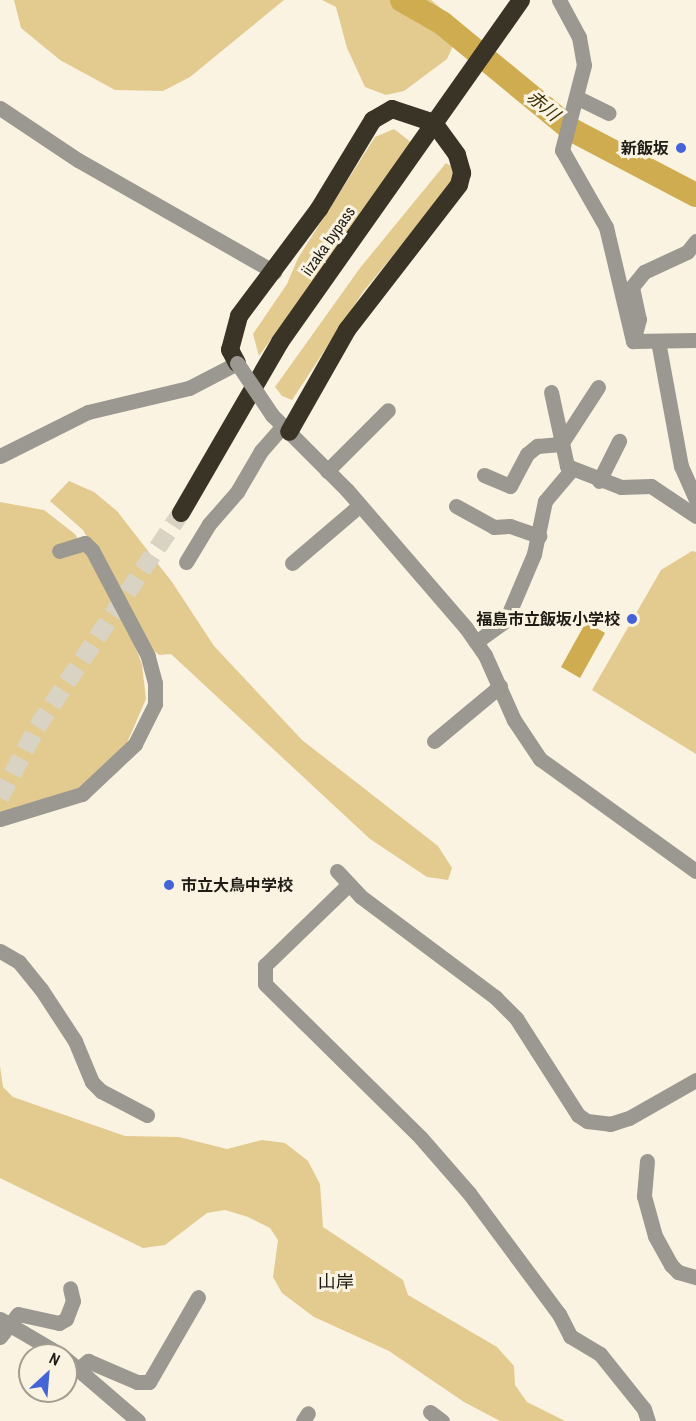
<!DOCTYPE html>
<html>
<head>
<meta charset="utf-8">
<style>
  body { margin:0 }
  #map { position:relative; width:696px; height:1421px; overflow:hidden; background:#faf3e2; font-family:"Archivo Narrow","Noto Sans JP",sans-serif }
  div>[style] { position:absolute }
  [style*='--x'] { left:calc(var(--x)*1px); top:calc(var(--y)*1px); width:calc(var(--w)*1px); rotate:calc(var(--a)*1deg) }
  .green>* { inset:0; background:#e3cb90 }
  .water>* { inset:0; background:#cfac50 }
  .river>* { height:24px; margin:-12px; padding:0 12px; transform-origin:12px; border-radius:12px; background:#cfac50 }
  .highway-tunnel>* { height:18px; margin-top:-9px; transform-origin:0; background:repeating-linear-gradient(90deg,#d9d3c3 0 18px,transparent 0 27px) }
  .minor>* { height:15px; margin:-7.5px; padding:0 7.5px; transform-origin:7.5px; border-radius:7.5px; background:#9a9890 }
  .highway>* { height:18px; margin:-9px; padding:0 9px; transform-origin:9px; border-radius:9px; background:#3a3427 }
  .minor-bridge>* { height:15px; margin:-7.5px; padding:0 7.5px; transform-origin:7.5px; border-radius:7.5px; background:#9a9890 }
  .dots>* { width:16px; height:16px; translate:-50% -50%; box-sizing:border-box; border:3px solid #faf3e2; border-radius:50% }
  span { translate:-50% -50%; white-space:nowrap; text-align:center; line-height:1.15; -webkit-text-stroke:6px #faf3e2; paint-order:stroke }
  .poi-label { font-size:16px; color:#1f1c16; font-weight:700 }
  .right { translate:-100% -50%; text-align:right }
  .left { translate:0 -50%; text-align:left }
  .street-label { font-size:16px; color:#1f1c16 }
  .water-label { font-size:18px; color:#3c2e04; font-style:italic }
  .neighbourhood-label { font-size:18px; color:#1f1c16 }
  .north { position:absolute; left:18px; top:1343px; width:60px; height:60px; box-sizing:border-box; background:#faf3e2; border:2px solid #a29d90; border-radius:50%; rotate:26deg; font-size:16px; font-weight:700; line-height:24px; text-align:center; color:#1f1c16 }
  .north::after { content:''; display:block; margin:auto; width:21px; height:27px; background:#4463d6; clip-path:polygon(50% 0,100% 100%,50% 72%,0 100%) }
</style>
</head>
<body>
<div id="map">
  <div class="green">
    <i style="clip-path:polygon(14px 0,284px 0,190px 77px,163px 91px,115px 90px,60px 60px,21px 28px)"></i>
    <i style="clip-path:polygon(322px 0,431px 0,462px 26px,447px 59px,404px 91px,386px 95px,365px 87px,347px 48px,336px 7px)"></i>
    <i style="clip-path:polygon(394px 129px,412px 143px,259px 356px,253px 334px,287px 284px,298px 258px,375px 137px)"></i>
    <i style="clip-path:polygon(446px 163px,451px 166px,454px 181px,363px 292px,292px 400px,282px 396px,275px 387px,360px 268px)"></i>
    <i style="clip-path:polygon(69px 481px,94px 492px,117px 511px,172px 582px,214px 646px,302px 740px,438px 846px,452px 868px,448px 880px,427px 877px,370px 839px,171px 654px,159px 655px,146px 644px,83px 530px,50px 501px)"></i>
    <i style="clip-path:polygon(0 502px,44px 510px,75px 534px,131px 634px,142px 665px,146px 699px,127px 743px,83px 788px,0 815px)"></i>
    <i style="clip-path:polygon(692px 551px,696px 552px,696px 754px,592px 690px,661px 570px)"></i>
    <i style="clip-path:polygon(0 1066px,3px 1087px,13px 1097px,125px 1136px,179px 1137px,227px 1149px,262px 1140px,285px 1143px,308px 1161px,320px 1184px,323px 1227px,403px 1280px,408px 1295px,497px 1347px,514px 1366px,515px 1385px,527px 1402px,565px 1421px,500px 1421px,464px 1402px,389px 1351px,314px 1317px,282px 1293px,273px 1277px,278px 1240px,270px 1228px,248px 1217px,225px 1210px,207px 1213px,165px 1245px,143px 1248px,0 1178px)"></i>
  </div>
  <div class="water">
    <i style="clip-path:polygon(586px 622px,605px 633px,580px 678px,561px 667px)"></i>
  </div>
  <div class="river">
    <i style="--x:402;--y:0;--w:46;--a:29.9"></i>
    <i style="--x:442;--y:23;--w:168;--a:39.5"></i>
    <i style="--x:572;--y:130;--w:140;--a:27.7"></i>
  </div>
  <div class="highway-tunnel">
    <i style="--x:0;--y:798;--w:80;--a:-62.5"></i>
    <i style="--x:37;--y:727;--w:258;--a:-56.1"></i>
  </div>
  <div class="minor">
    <i style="--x:559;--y:0;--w:42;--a:61.6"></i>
    <i style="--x:579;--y:37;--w:28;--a:80"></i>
    <i style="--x:584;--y:65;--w:88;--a:104.5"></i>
    <i style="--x:562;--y:150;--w:89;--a:60.3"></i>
    <i style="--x:606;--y:227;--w:117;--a:76.7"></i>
    <i style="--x:578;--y:98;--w:34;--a:26"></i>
    <i style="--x:0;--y:108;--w:94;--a:33.7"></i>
    <i style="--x:78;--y:160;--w:226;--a:29.7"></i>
    <i style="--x:696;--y:241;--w:14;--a:129"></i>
    <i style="--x:687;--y:252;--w:47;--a:155.1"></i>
    <i style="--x:644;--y:272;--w:19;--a:129"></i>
    <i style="--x:632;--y:287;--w:33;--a:78"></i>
    <i style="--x:639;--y:319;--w:23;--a:105"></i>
    <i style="--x:633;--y:341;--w:63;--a:-0.9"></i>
    <i style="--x:658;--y:341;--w:127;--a:79.6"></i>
    <i style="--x:681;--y:466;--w:36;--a:66"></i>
    <i style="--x:551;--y:392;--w:76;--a:77.8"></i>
    <i style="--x:567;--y:466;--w:58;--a:21.3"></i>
    <i style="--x:621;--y:487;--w:30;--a:-2"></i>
    <i style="--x:651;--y:486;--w:54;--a:33.7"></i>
    <i style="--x:272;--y:415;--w:106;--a:45"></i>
    <i style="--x:347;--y:490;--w:182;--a:49.2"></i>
    <i style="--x:466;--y:628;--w:33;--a:55"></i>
    <i style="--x:485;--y:655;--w:71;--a:66"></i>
    <i style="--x:514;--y:720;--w:47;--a:56.3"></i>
    <i style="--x:540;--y:759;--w:192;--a:35.7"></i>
    <i style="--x:0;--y:456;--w:98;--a:-26.6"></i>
    <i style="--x:88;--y:412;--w:104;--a:-13.4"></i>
    <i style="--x:189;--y:388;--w:54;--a:-27.5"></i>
    <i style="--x:327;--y:471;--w:86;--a:-45"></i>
    <i style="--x:484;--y:475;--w:28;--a:23"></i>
    <i style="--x:510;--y:486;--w:36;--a:-62"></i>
    <i style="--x:527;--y:454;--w:13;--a:-39"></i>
    <i style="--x:537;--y:446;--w:24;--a:-5"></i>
    <i style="--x:561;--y:444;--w:68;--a:-57"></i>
    <i style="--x:599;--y:481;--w:45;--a:-63.4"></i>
    <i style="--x:456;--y:506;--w:43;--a:28.9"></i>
    <i style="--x:494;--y:527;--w:16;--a:-4"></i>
    <i style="--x:510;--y:526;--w:31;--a:19"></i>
    <i style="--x:186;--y:562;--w:44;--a:-58.8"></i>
    <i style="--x:209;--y:524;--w:43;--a:-48.8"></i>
    <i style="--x:237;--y:492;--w:48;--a:-59.7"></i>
    <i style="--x:261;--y:451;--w:33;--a:-49"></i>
    <i style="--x:292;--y:563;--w:89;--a:-40.5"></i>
    <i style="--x:476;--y:642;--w:37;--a:-36"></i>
    <i style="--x:506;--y:620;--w:72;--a:-67"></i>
    <i style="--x:534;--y:554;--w:54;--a:-78.3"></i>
    <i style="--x:545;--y:501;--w:42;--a:-49.8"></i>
    <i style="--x:434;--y:741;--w:86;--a:-39.8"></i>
    <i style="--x:0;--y:819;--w:86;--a:-17"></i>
    <i style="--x:82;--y:794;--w:73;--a:-43.3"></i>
    <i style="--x:135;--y:744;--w:45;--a:-63.4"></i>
    <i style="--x:155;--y:704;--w:21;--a:-90"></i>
    <i style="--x:155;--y:683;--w:28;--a:-105"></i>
    <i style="--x:148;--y:656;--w:120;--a:-117.8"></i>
    <i style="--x:92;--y:550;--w:10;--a:-135"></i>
    <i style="--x:85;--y:543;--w:27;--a:163"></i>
    <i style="--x:337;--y:871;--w:34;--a:47"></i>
    <i style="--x:360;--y:896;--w:169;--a:36.8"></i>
    <i style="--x:495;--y:997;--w:30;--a:45"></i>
    <i style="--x:516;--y:1018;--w:115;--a:57.4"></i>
    <i style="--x:578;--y:1115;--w:11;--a:34"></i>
    <i style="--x:587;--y:1121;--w:23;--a:7"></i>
    <i style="--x:610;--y:1124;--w:20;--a:-18"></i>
    <i style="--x:629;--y:1118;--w:77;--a:-29.6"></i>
    <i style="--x:349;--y:884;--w:117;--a:136"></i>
    <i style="--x:265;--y:965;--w:19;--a:90"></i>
    <i style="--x:265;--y:984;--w:219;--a:44.6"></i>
    <i style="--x:421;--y:1138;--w:73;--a:48.9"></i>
    <i style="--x:469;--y:1193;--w:151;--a:53.4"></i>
    <i style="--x:559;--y:1314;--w:25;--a:63"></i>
    <i style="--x:570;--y:1336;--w:35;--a:31"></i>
    <i style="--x:600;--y:1354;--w:70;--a:51.3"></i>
    <i style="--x:644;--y:1409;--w:13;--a:72"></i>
    <i style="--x:0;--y:951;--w:22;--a:30"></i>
    <i style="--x:19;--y:962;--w:35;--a:51"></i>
    <i style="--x:41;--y:989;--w:62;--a:56.8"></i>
    <i style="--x:75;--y:1041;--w:44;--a:67.5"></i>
    <i style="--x:92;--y:1082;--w:13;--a:45"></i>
    <i style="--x:101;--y:1091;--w:52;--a:27.6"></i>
    <i style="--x:647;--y:1161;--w:35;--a:95"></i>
    <i style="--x:644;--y:1196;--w:41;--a:74.6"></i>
    <i style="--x:655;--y:1236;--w:33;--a:61"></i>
    <i style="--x:671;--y:1265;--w:10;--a:45"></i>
    <i style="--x:678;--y:1272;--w:19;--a:16"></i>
    <i style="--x:0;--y:1319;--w:71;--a:30.5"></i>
    <i style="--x:0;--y:1337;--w:29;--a:-52"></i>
    <i style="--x:18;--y:1314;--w:42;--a:12.4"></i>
    <i style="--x:59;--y:1323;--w:8;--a:-30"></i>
    <i style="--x:66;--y:1319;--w:19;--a:-69"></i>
    <i style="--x:73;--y:1301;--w:13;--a:-103"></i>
    <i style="--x:66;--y:1359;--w:95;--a:40.7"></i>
    <i style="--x:78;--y:1369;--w:13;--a:-39"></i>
    <i style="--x:88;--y:1361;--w:53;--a:23.2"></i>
    <i style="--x:137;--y:1382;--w:12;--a:0"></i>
    <i style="--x:149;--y:1382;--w:98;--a:-60"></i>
    <i style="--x:430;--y:1412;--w:15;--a:37"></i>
    <i style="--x:303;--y:1421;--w:9;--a:-58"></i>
  </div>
  <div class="highway">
    <i style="--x:237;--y:363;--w:15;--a:-118"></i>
    <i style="--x:230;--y:350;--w:35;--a:-75"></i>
    <i style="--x:239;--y:316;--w:134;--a:-53.2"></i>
    <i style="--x:319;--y:209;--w:104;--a:-58.8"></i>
    <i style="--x:373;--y:120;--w:22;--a:-30"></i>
    <i style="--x:392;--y:109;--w:44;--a:18.4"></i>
    <i style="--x:434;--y:123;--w:39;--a:54"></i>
    <i style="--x:457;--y:155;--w:19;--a:74"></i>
    <i style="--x:462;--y:173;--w:12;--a:104"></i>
    <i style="--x:459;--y:185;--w:183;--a:127.7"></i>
    <i style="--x:347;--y:330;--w:117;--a:119.6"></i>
    <i style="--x:181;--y:513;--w:198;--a:-59.9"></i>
    <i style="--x:280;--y:342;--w:418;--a:-54.8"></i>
  </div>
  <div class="minor-bridge">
    <i style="--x:237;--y:363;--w:63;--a:56.1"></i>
  </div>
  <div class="dots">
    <i style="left:681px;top:148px;background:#4463d6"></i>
    <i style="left:632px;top:619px;background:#4463d6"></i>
    <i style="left:169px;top:885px;background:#4463d6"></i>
  </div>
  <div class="poi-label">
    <span class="right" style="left:669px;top:148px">新飯坂</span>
    <span class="right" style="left:620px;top:619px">福島市立飯坂小学校</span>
    <span class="left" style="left:181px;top:885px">市立大鳥中学校</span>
  </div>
  <div class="street-label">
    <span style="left:328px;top:241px;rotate:-55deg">iizaka bypass</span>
  </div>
  <div class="water-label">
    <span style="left:543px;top:106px;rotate:40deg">赤川</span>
  </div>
  <div class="neighbourhood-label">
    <span style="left:336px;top:1282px">山岸</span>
  </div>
  <div class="north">N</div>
</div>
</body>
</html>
